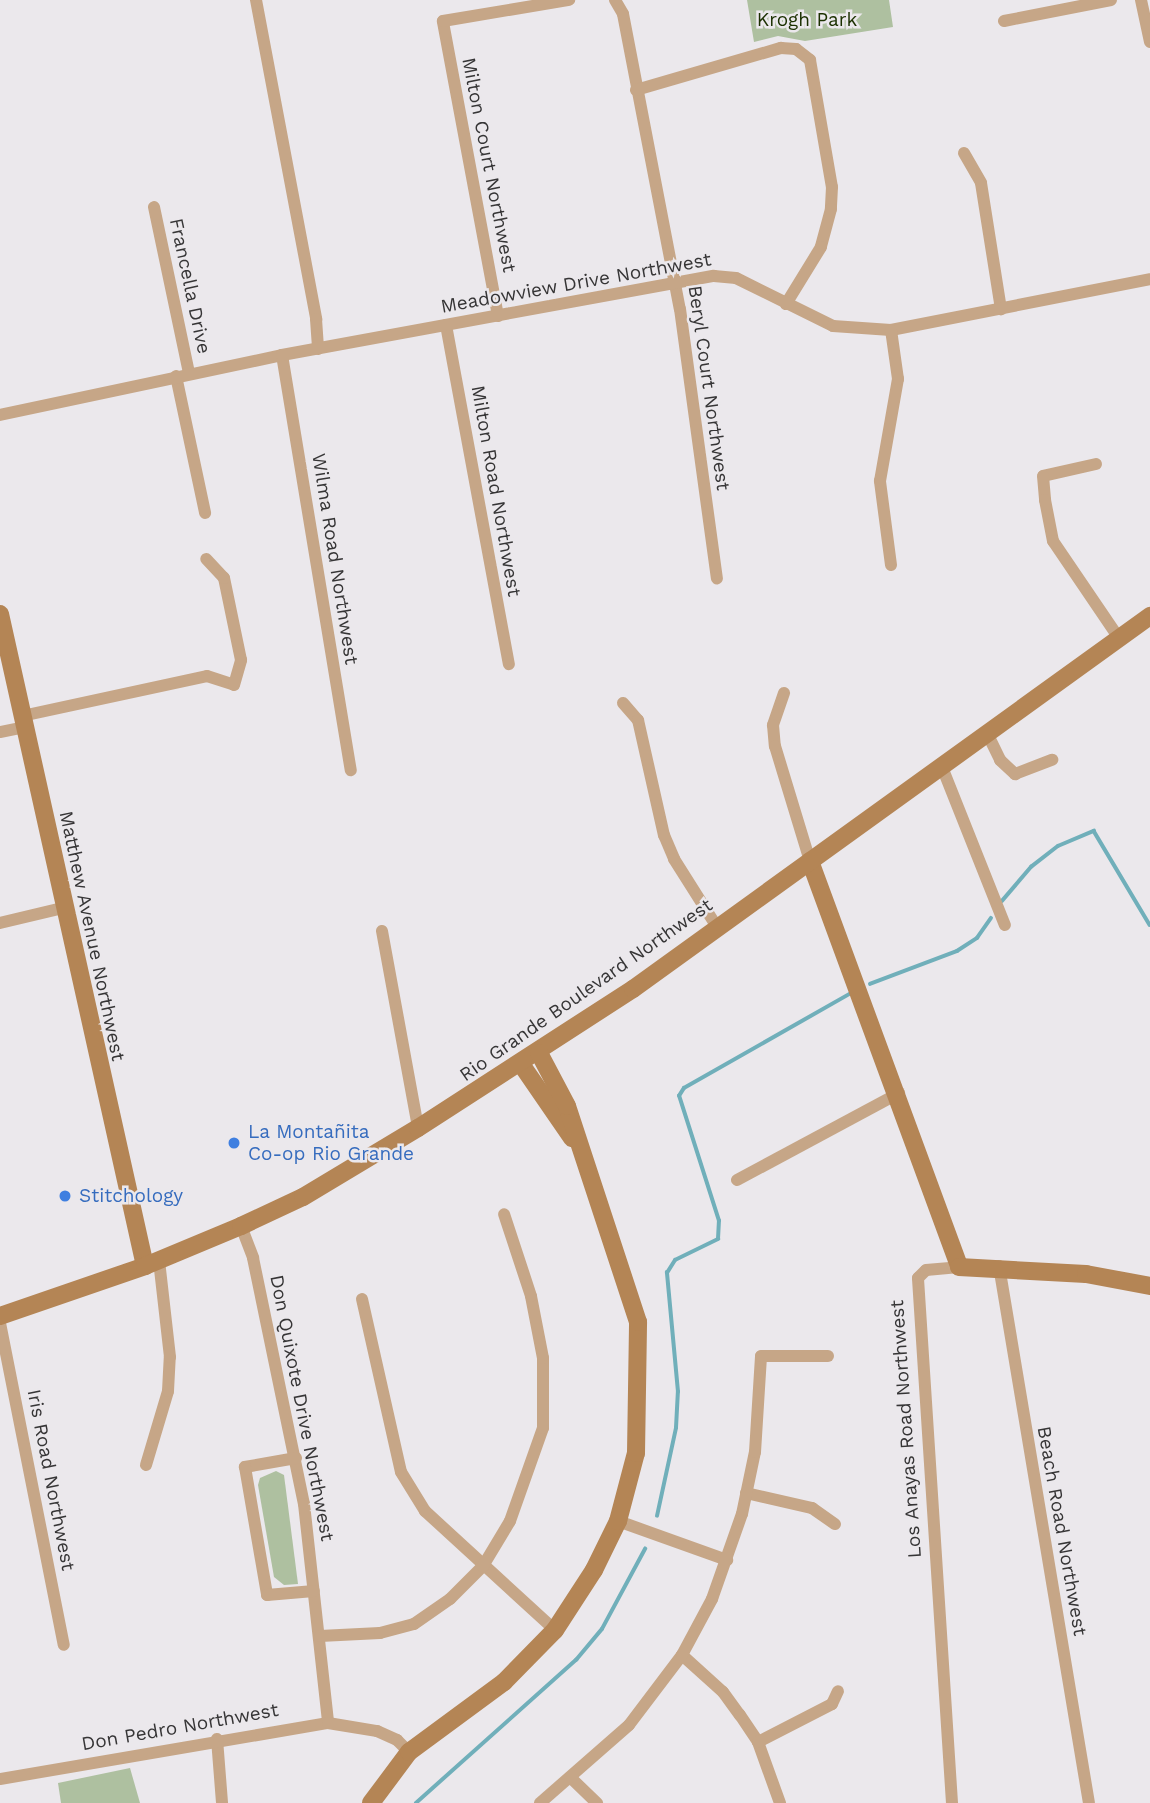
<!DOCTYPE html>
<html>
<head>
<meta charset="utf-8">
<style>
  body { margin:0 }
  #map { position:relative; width:1150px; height:1803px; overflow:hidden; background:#ebe8ec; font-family:"Work Sans",sans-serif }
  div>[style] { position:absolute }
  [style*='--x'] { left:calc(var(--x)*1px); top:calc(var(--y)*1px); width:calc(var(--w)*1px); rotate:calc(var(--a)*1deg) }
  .green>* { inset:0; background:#aec0a0 }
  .stream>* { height:3.5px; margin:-1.75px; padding:0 1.75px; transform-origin:1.75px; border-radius:1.75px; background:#70afba }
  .street>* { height:12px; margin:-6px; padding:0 6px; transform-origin:6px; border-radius:6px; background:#c6a687 }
  .secondary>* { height:18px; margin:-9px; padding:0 9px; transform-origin:9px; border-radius:9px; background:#b48555 }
  .dots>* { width:19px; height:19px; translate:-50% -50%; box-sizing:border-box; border:4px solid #ebe8ec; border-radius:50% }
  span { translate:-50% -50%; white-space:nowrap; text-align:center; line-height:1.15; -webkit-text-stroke:5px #ebe8ec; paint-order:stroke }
  .park-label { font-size:19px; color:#1b3000 }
  .street-label { font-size:19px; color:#363536 }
  .shop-label { font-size:19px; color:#366cbe }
  .left { translate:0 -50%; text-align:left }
</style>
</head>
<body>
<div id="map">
  <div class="green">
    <i style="clip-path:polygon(747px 0,889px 0,893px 27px,805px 41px,778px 36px,754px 42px)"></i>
    <i style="clip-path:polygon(276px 1471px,284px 1475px,298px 1584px,284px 1585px,274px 1577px,258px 1485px,260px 1478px)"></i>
    <i style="clip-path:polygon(130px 1768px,140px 1803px,61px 1803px,58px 1783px)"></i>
  </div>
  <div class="stream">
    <i style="--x:1002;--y:901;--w:45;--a:-49.5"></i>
    <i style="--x:1031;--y:867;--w:34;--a:-38"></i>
    <i style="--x:1058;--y:846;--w:39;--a:-23"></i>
    <i style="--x:1094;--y:831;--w:109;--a:59.2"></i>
    <i style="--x:870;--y:984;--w:93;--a:-20.8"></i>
    <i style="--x:957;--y:951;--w:24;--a:-33"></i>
    <i style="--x:977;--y:938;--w:24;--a:-55"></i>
    <i style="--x:657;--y:1516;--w:90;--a:-77.8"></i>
    <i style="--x:676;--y:1428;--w:36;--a:-87"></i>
    <i style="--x:678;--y:1392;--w:120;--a:-95.3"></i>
    <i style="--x:667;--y:1273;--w:15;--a:-58"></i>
    <i style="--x:675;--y:1260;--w:48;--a:-26"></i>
    <i style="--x:718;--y:1239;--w:18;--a:-87"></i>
    <i style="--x:719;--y:1221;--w:131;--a:-107.7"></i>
    <i style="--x:679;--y:1096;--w:9;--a:-58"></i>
    <i style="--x:684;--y:1088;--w:192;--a:-29.6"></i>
    <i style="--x:416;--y:1803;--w:215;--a:-41.8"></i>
    <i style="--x:576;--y:1660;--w:40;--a:-50"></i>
    <i style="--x:602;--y:1629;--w:91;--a:-61.7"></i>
  </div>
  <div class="street">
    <i style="--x:256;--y:0;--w:325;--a:79.3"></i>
    <i style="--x:316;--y:319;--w:30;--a:86"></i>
    <i style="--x:615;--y:0;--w:16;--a:60"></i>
    <i style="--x:623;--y:14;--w:300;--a:79.1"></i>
    <i style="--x:680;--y:309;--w:272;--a:82.2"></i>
    <i style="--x:1141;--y:0;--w:43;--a:77.9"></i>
    <i style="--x:1004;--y:21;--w:109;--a:-11.1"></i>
    <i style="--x:636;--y:90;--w:151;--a:-16.2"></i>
    <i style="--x:781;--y:48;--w:15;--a:4"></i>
    <i style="--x:796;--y:49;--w:18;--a:38"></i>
    <i style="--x:810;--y:60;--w:129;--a:80.2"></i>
    <i style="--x:832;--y:187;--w:22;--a:93"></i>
    <i style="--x:831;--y:209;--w:39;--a:105"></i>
    <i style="--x:821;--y:247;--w:67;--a:121.6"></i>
    <i style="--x:964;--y:153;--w:34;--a:60"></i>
    <i style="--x:981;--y:183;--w:128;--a:81"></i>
    <i style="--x:154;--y:207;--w:170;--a:78.1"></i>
    <i style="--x:498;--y:316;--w:300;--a:-100.6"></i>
    <i style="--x:443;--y:21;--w:128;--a:-9.5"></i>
    <i style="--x:446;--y:325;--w:345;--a:79.5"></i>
    <i style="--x:282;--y:355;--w:421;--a:80.6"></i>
    <i style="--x:176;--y:376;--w:140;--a:78"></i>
    <i style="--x:0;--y:415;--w:288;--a:-12"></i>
    <i style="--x:282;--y:355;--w:439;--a:-10.4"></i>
    <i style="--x:714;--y:276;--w:22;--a:5"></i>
    <i style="--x:736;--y:278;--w:108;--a:26.3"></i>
    <i style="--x:833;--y:326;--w:58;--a:3.9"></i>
    <i style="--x:891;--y:330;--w:264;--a:-11.1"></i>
    <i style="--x:1096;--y:464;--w:54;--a:167.2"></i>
    <i style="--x:1043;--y:476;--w:24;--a:85"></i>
    <i style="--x:1045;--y:500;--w:42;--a:79"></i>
    <i style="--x:1053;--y:541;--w:117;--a:55.8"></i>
    <i style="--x:891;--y:565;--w:85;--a:-97.5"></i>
    <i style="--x:880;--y:481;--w:104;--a:-80"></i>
    <i style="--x:898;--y:379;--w:49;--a:-98.1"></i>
    <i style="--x:784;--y:693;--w:34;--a:109"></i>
    <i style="--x:773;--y:725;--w:21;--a:85"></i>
    <i style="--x:775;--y:746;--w:120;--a:73.1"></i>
    <i style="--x:623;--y:703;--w:23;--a:49"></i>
    <i style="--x:638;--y:720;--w:118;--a:77.3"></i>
    <i style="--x:664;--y:835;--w:26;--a:67"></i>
    <i style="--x:674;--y:859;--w:80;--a:57.7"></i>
    <i style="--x:22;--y:716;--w:189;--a:-12.2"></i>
    <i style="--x:207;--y:676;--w:28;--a:18"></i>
    <i style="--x:234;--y:685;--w:26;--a:-74"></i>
    <i style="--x:241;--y:660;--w:84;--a:-101.7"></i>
    <i style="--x:224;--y:578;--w:26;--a:-133"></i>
    <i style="--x:0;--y:732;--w:25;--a:-11"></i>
    <i style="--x:988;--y:735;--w:28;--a:64"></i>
    <i style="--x:1000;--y:760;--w:21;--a:43"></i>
    <i style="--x:1015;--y:774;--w:40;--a:-21"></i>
    <i style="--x:942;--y:767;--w:170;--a:68.3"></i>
    <i style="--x:0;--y:923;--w:65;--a:-13.4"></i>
    <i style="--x:382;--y:931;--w:200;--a:79.6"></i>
    <i style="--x:737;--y:1180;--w:184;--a:-28.2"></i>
    <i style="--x:241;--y:1226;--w:34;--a:69"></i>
    <i style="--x:253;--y:1258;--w:251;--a:78.3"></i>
    <i style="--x:304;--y:1504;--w:220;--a:83.7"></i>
    <i style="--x:999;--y:1266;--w:544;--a:80.49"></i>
    <i style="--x:362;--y:1299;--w:177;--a:77.3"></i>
    <i style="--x:401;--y:1472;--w:46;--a:58.4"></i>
    <i style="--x:425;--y:1511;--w:176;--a:42.5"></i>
    <i style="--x:0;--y:1323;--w:328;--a:78.8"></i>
    <i style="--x:296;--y:1458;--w:52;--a:170"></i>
    <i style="--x:245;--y:1467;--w:130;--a:80.2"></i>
    <i style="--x:267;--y:1595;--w:47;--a:-4.9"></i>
    <i style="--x:146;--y:1465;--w:77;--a:-73.4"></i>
    <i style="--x:168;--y:1391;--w:34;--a:-87"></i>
    <i style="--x:170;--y:1357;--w:98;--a:-96.5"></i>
    <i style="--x:746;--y:1493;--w:68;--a:12.8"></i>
    <i style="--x:812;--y:1508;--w:28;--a:35"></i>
    <i style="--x:618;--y:1521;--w:116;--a:19.7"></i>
    <i style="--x:320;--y:1636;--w:60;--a:-2.9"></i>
    <i style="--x:380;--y:1633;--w:35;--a:-15"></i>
    <i style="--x:414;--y:1624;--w:44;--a:-34.8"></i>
    <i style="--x:450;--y:1599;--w:47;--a:-45"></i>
    <i style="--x:483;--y:1566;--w:52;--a:-59"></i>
    <i style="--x:510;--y:1521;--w:99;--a:-70.5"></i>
    <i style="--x:543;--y:1428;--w:70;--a:-90"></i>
    <i style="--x:543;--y:1358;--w:63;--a:-101"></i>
    <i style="--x:531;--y:1296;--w:86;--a:-108.2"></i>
    <i style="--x:682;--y:1655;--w:55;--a:42.1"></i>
    <i style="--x:723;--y:1692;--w:29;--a:54"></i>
    <i style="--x:740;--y:1715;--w:32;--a:56"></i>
    <i style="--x:758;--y:1742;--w:65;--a:70.2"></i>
    <i style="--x:217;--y:1739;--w:64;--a:85.5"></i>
    <i style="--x:758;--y:1742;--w:83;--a:-27.2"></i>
    <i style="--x:832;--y:1704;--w:14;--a:-65"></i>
    <i style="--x:0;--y:1779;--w:333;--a:-9.7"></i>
    <i style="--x:328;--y:1723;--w:50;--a:9.3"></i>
    <i style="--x:377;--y:1731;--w:22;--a:24"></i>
    <i style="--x:397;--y:1740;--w:17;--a:45"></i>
    <i style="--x:572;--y:1779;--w:35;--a:44"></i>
    <i style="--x:540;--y:1803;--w:118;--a:-41.2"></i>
    <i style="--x:629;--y:1725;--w:88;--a:-52.9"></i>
    <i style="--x:682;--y:1655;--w:64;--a:-61.8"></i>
    <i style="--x:712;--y:1599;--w:90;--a:-70.6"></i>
    <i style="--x:742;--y:1514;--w:63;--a:-78.2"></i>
    <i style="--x:755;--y:1452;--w:96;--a:-86.4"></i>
    <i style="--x:761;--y:1356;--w:67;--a:0"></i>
    <i style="--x:952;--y:1803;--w:526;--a:-93.71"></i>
    <i style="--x:918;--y:1278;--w:11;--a:-45"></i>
    <i style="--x:926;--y:1270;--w:33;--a:-5"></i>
  </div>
  <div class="secondary">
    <i style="--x:0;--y:614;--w:668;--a:77.46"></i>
    <i style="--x:810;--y:861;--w:432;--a:69.8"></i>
    <i style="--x:959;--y:1267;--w:127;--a:3.2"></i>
    <i style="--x:1086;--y:1274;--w:65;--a:10.6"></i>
    <i style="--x:521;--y:1064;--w:90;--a:55.4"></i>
    <i style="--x:0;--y:1316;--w:153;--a:-19"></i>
    <i style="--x:145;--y:1266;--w:104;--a:-22.6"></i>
    <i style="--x:241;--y:1226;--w:68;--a:-25.1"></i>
    <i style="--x:303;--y:1197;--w:134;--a:-31"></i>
    <i style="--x:418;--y:1128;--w:256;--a:-32.9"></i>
    <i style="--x:633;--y:989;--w:638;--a:-35.81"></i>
    <i style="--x:371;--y:1803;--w:64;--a:-53.3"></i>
    <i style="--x:409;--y:1752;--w:118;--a:-36.4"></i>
    <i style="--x:504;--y:1682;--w:73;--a:-45.6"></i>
    <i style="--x:555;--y:1630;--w:72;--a:-57"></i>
    <i style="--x:594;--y:1570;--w:55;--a:-63.9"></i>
    <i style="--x:618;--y:1521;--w:70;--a:-75.2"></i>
    <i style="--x:636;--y:1453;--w:131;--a:-89.1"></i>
    <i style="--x:638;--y:1322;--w:227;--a:-108.2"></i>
    <i style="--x:567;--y:1106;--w:60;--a:-117.8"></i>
  </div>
  <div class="dots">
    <i style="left:234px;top:1143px;background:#3f7fe0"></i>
    <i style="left:65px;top:1196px;background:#3f7fe0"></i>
  </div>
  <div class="park-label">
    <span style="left:807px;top:20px">Krogh Park</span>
  </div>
  <div class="street-label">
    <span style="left:489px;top:165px;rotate:79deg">Milton Court Northwest</span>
    <span style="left:576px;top:283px;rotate:-10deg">Meadowview Drive Northwest</span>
    <span style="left:190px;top:286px;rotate:78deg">Francella Drive</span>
    <span style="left:709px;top:388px;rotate:82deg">Beryl Court Northwest</span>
    <span style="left:496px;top:491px;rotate:80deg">Milton Road Northwest</span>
    <span style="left:335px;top:559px;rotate:81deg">Wilma Road Northwest</span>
    <span style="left:92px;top:936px;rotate:78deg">Matthew Avenue Northwest</span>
    <span style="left:586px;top:990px;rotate:-35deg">Rio Grande Boulevard Northwest</span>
    <span style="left:302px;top:1408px;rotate:79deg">Don Quixote Drive Northwest</span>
    <span style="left:906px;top:1429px;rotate:-94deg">Los Anayas Road Northwest</span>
    <span style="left:51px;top:1480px;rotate:79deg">Iris Road Northwest</span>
    <span style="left:1062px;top:1531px;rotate:80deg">Beach Road Northwest</span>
    <span style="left:180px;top:1727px;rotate:-10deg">Don Pedro Northwest</span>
  </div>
  <div class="shop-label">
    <span class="left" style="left:248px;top:1143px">La Montañita<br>Co-op Rio Grande</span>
    <span class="left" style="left:79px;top:1196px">Stitchology</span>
  </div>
</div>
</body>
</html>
